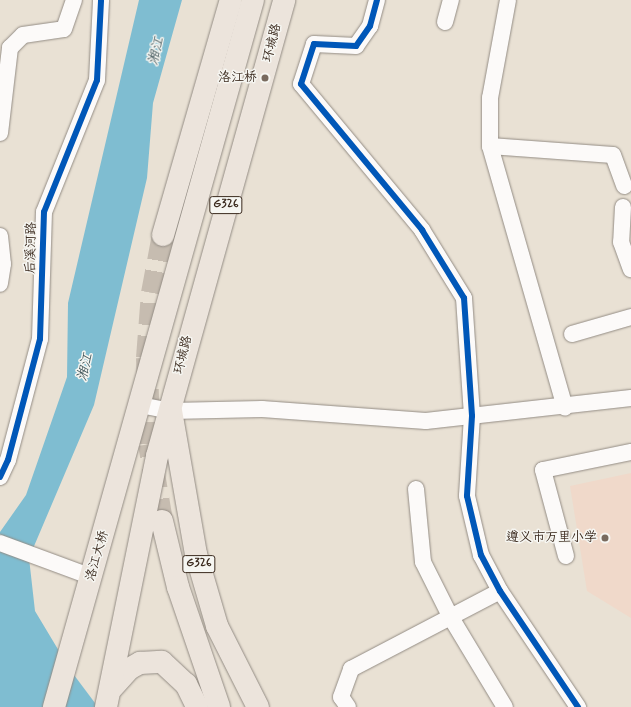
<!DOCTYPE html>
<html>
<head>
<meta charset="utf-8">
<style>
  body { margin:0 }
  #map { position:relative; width:631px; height:707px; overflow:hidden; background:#e9e1d4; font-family:Mynerve,"LXGW WenKai TC",sans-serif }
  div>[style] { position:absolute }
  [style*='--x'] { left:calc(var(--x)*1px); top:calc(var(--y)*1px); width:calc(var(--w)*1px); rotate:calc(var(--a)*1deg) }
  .built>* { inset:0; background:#f0d9ca }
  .water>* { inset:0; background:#7fbdd1 }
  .primary-tunnel>* { height:22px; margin-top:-11px; transform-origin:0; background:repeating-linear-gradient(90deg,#c6bcb0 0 22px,transparent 0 33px) }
  .roads { filter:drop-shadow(0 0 1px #938c84) drop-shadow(0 0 1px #938c84) }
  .street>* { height:16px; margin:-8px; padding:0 8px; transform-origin:8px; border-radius:8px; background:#fcfaf9 }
  .primary>* { height:22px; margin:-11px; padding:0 11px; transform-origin:11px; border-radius:11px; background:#ece4dc }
  .highway>* { height:22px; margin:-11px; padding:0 11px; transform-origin:11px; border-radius:11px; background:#ece4dc }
  .cycleway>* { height:6px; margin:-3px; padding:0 3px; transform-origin:3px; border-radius:3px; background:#0057b8 }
  .dots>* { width:11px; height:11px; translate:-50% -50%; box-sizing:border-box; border:2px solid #f6f6f2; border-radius:50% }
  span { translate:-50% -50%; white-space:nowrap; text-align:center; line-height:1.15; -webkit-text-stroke:3px #f6f6f2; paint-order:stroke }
  .shield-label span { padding:1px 3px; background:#f6f6f2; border:1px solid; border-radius:3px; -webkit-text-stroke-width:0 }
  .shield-label { font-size:12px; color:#3b2a1e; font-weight:700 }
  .street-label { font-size:13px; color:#3b2a1e }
  .poi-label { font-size:13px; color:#3b2a1e }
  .right { translate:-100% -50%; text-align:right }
  .water-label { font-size:14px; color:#43585c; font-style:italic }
</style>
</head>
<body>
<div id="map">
  <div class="built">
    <i style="clip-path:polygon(631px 473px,631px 618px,587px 591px,570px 486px)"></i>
  </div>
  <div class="water">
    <i style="clip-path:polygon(139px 0,182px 0,153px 103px,147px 178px,94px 405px,29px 558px,35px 611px,71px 671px,98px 707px,0 707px,0 532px,26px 495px,67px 377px,68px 303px)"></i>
  </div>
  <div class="primary-tunnel">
    <i style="--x:162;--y:521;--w:78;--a:-99.6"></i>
    <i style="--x:149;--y:444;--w:86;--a:-91.3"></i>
    <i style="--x:147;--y:358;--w:65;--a:-85.6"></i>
    <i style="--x:152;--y:293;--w:59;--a:-79.3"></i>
  </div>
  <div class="roads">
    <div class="street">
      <i style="--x:377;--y:0;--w:27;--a:105"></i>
      <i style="--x:370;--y:26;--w:24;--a:125"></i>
      <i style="--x:356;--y:46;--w:42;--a:-177.3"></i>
      <i style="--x:314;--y:44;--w:42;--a:108"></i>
      <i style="--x:301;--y:84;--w:190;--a:50.3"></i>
      <i style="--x:422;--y:230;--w:80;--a:58.3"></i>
      <i style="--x:464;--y:298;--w:118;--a:86.1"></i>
      <i style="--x:472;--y:416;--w:80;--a:93.6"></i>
      <i style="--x:467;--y:496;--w:61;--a:76.7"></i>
      <i style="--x:481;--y:555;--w:41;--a:62.2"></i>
      <i style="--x:500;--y:591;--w:140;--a:56.1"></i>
      <i style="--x:508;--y:0;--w:100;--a:100.4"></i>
      <i style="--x:490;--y:98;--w:48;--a:90"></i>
      <i style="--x:490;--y:146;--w:272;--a:74"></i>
      <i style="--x:445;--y:22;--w:23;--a:-75"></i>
      <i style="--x:0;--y:133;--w:86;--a:-83.3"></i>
      <i style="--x:10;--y:48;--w:18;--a:-45"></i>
      <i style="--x:23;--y:35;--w:41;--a:-8.3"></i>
      <i style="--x:64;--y:29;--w:31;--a:-71"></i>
      <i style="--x:490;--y:146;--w:123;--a:4.2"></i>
      <i style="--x:613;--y:155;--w:33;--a:70"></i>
      <i style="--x:623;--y:207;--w:35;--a:93"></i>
      <i style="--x:621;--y:242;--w:29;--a:70"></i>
      <i style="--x:0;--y:236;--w:28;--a:84"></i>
      <i style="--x:3;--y:264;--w:20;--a:99"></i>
      <i style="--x:572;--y:334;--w:61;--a:-16.1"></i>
      <i style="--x:140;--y:405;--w:32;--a:11"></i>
      <i style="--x:171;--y:411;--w:91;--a:-1.3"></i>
      <i style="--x:262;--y:409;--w:164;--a:4.2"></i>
      <i style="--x:426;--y:421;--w:206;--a:-6.4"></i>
      <i style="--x:0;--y:477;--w:19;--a:-65"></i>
      <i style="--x:8;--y:460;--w:125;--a:-75.2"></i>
      <i style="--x:40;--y:339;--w:127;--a:-88.2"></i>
      <i style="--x:44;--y:212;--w:142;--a:-68.1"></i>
      <i style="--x:97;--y:80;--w:80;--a:-87.1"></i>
      <i style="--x:416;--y:489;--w:73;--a:84.5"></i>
      <i style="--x:423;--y:562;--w:60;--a:63.4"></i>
      <i style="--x:450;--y:616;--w:106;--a:58.9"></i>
      <i style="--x:0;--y:543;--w:98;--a:20.3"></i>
      <i style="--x:566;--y:556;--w:89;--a:-105"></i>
      <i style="--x:543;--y:470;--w:90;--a:-11.6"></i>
      <i style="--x:348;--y:707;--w:12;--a:-125"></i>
      <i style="--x:341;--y:697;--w:30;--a:-70"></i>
      <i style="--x:351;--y:669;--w:168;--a:-27.6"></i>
    </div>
    <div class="primary">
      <i style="--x:163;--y:235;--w:245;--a:-73.9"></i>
      <i style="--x:171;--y:411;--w:145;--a:80.1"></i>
      <i style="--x:196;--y:554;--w:75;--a:73.7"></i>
      <i style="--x:217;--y:626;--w:91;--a:63.2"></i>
      <i style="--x:162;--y:521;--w:68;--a:76.4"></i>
      <i style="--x:178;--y:587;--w:127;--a:71.1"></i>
      <i style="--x:112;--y:688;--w:25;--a:-48"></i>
      <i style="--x:129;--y:669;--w:13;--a:-29"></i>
      <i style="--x:140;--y:663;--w:22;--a:-3"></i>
      <i style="--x:162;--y:662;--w:33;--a:43"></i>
      <i style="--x:186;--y:684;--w:25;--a:64"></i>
    </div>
    <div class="highway">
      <i style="--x:54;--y:707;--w:734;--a:-74.28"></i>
      <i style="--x:106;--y:707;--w:256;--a:-78.5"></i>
      <i style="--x:157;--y:456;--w:473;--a:-74.4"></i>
    </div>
  </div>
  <div class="cycleway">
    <i style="--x:377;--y:0;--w:27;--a:105"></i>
    <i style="--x:370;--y:26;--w:24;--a:125"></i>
    <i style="--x:356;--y:46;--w:42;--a:-177.3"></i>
    <i style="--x:314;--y:44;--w:42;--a:108"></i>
    <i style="--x:301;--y:84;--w:190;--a:50.3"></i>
    <i style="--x:422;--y:230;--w:80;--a:58.3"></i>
    <i style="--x:464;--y:298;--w:118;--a:86.1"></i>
    <i style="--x:472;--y:416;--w:80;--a:93.6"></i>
    <i style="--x:467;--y:496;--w:61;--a:76.7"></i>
    <i style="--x:481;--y:555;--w:41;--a:62.2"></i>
    <i style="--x:500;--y:591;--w:140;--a:56.1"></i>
    <i style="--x:0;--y:477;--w:19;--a:-65"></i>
    <i style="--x:8;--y:460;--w:125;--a:-75.2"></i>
    <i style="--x:40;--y:339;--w:127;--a:-88.2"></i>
    <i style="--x:44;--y:212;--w:142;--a:-68.1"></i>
    <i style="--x:97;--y:80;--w:80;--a:-87.1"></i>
  </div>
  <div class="dots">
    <i style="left:265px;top:78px;background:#786a5e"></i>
    <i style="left:605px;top:538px;background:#786a5e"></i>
  </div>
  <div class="shield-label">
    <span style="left:226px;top:205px">G326</span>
    <span style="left:199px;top:564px">G326</span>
  </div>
  <div class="street-label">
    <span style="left:273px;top:43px;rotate:-76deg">环城路</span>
    <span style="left:32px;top:248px;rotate:-89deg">后溪河路</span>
    <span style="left:184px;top:355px;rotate:-77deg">环城路</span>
    <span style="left:98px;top:556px;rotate:-74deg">洛江大桥</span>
  </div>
  <div class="poi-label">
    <span class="right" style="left:257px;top:78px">洛江桥</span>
    <span class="right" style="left:597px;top:538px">遵义市万里小学</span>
  </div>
  <div class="water-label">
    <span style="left:156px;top:51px;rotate:-76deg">湘江</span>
    <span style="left:85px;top:367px;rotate:-76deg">湘江</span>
  </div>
</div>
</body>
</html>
